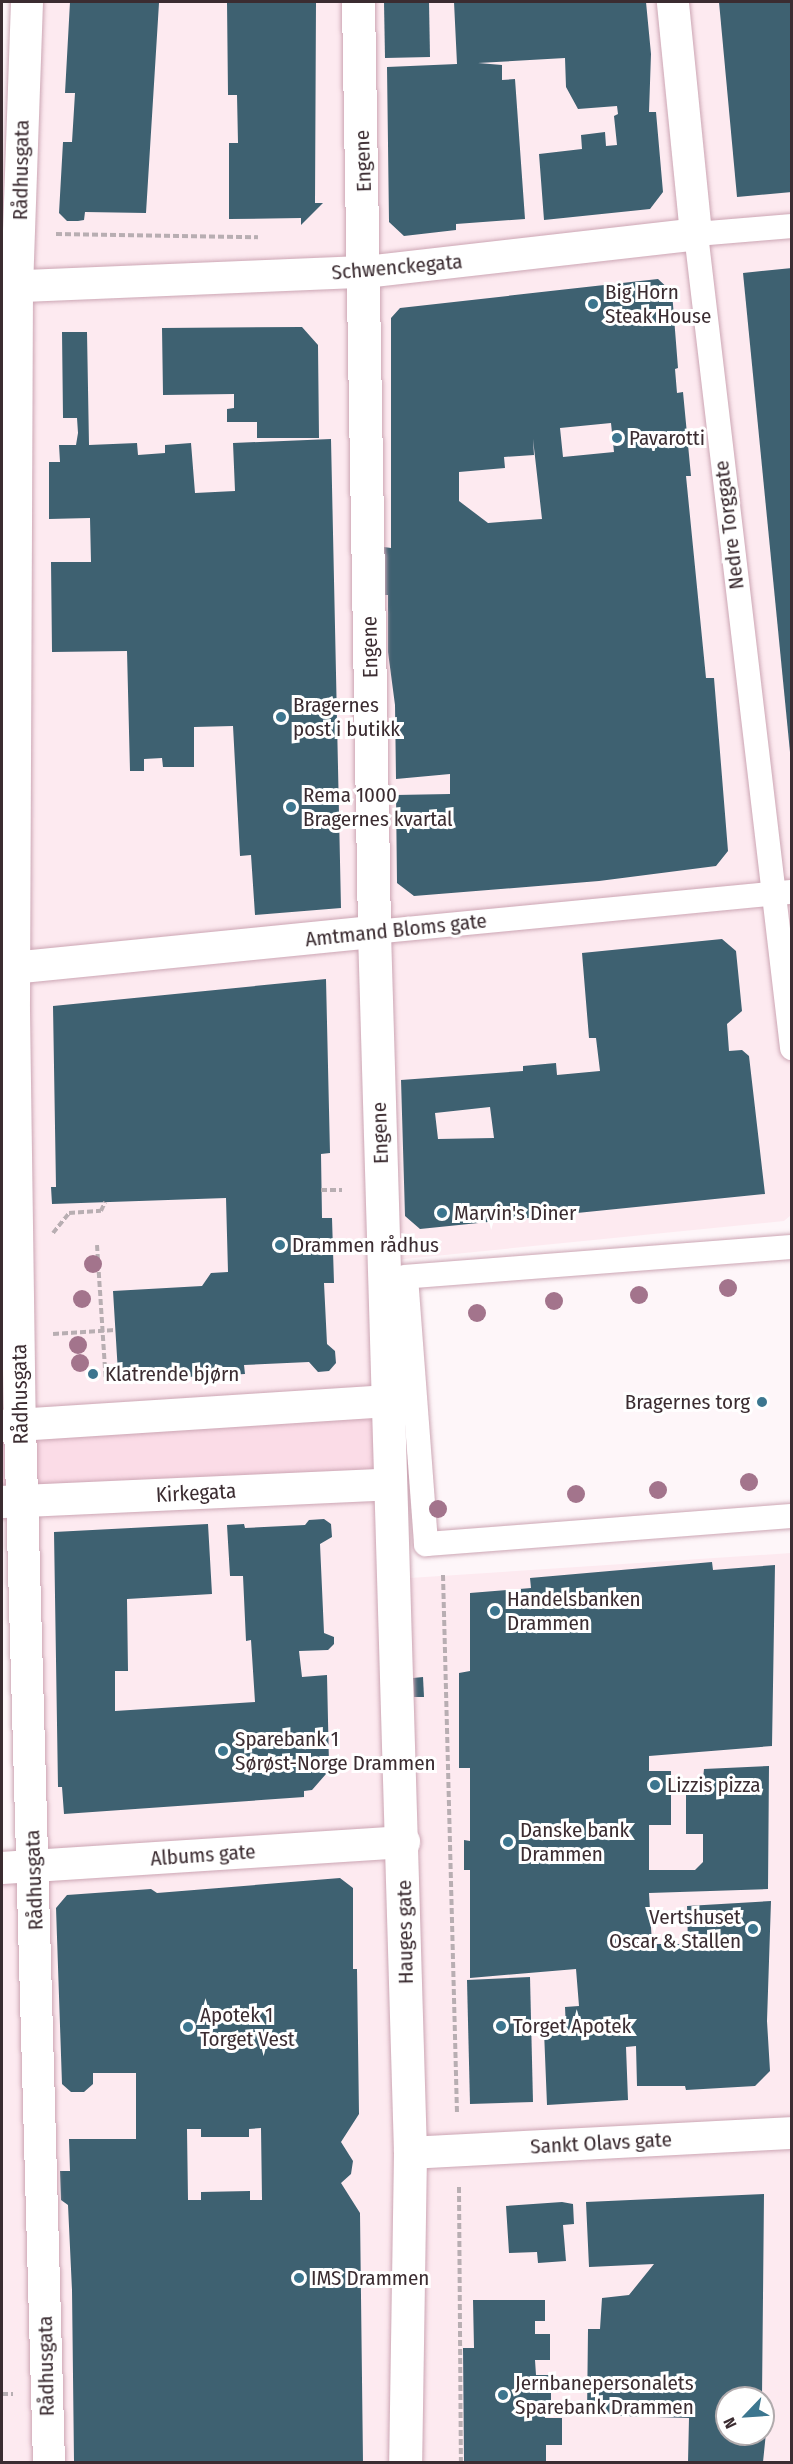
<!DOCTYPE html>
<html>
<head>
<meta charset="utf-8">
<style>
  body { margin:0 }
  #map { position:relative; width:793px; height:2464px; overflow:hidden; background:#fef6f9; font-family:"Fira Sans Condensed",sans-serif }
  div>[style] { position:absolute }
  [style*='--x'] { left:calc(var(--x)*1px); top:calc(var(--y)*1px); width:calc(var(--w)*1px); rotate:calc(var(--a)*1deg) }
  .built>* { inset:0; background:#fdeaf0 }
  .green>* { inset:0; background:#fbdce7 }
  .building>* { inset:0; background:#3e6171 }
  .path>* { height:4px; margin-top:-2px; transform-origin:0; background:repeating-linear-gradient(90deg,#b8aeb2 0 6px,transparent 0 9px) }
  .roads { filter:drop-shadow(0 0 2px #cca6b4) drop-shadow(0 0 2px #cca6b4) }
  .pedestrian>* { height:24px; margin:-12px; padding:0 12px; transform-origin:12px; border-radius:12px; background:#fff }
  .minor>* { height:32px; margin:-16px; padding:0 16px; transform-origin:16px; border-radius:16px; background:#fff }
  .tertiary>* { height:33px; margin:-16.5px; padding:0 16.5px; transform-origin:16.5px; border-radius:16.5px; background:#fff }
  .trees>* { width:18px; height:18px; margin:-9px; border-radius:50%; background:#a3748c }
  .dots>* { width:16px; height:16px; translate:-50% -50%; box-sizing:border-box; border:3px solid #fff; border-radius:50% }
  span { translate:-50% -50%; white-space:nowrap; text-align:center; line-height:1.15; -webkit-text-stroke:6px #fff; paint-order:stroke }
  .street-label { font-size:21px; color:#3b2c31 }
  .poi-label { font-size:21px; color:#3b2c31 }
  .left { translate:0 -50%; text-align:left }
  .right { translate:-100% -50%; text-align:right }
  .frame { position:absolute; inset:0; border:3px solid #3b2c31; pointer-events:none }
  .north { position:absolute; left:715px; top:2386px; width:60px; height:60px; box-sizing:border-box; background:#fff; border:2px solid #b1abad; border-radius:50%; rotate:245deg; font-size:16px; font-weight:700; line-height:24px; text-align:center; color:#3b2c31 }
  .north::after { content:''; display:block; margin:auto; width:21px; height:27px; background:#3c768f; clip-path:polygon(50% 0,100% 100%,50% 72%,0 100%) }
</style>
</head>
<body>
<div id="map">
  <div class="built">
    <i style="clip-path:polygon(evenodd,27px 2px,791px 2px,791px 1215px,784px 1221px,384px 1261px,394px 1579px,791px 1553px,791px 2462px,2px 2462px,2px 1868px,33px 1866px,23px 1501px,27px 2px,727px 2398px,763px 2398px,763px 2434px,727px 2434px,727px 2398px)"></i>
  </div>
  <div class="green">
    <i style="clip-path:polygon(388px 1401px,391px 1484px,2px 1502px,2px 1426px)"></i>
  </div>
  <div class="building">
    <i style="clip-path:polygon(70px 2px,159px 3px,146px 213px,85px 212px,84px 220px,78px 221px,67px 221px,59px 213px,63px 142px,72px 142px,75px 93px,65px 93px)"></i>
    <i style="clip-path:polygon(227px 2px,316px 2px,315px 203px,323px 203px,301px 225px,301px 218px,229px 219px,229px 143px,238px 143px,237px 95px,228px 95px)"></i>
    <i style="clip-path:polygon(384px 2px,429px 2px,430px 57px,385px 58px)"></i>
    <i style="clip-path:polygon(454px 2px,646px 2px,651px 54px,649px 112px,656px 112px,663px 192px,650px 209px,544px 220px,539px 154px,582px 149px,581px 135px,605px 132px,606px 146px,617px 145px,614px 116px,618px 114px,617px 106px,578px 109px,566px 87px,565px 58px,478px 63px,502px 65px,502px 80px,515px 79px,525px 219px,456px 224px,456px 230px,404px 236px,389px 222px,387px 67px,457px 64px)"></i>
    <i style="clip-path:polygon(719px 2px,792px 2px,792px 192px,737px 197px)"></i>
    <i style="clip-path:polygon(792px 268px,792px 752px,790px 752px,743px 273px)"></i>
    <i style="clip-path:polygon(evenodd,658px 279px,672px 292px,678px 368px,675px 369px,677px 393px,683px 392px,691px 476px,686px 476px,706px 678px,714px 678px,728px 851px,716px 866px,599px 881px,414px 896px,397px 883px,396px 795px,450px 794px,450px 774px,396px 779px,395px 705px,388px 652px,388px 595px,385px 595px,384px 547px,391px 548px,391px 318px,400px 308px,658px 279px,611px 423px,614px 452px,563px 457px,560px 428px,611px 423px,658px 279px,533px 439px,542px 519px,488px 523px,459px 501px,459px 472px,505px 468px,504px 457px,534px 455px,533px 439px)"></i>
    <i style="clip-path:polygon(302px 327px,318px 345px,319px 438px,257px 438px,257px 422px,227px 422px,227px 409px,234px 408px,234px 394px,163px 395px,162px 328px)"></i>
    <i style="clip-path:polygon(62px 332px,87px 332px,89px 445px,137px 443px,138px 455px,165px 453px,165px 445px,191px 443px,195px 493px,235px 491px,233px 443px,331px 439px,341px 908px,255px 915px,251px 855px,240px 856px,233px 726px,194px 727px,194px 767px,163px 767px,162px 758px,144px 759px,144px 771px,130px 771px,127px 651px,52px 652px,51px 562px,91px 562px,90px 518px,49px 519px,49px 462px,60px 462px,59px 445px,76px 445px,78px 433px,77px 418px,63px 418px)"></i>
    <i style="clip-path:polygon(evenodd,722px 939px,736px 951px,742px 1011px,727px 1024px,729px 1051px,742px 1050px,749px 1056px,765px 1194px,420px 1229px,405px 1216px,401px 1080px,523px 1071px,523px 1066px,556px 1063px,557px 1075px,600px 1071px,596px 1038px,589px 1038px,582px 953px,722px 939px,490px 1107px,494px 1138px,438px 1139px,435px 1113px,490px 1107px)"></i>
    <i style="clip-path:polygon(326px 979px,330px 1153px,321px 1154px,322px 1218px,332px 1218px,334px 1283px,324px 1283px,327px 1344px,335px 1351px,336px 1363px,329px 1371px,318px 1372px,309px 1362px,244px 1365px,245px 1374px,187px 1377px,186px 1369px,118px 1373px,113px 1291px,202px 1286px,211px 1273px,228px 1272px,226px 1198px,52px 1204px,51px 1187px,56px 1187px,53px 1006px)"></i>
    <i style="clip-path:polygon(324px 1519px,331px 1524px,332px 1537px,320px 1544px,324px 1633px,334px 1637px,334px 1644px,328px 1650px,299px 1651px,302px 1677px,327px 1675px,329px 1765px,326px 1765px,326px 1774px,312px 1790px,304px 1791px,304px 1797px,64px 1814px,62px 1787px,58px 1787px,54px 1532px,208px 1524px,212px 1594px,127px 1599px,128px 1671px,115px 1671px,115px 1711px,255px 1702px,251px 1640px,246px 1641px,243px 1576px,230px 1576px,227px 1525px,244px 1524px,245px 1528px,305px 1525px,309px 1520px)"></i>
    <i style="clip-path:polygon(712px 1562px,713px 1570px,775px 1565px,772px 1746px,649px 1756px,649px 1771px,671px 1771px,671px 1825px,649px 1825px,649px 1870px,695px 1870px,703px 1862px,703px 1834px,686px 1834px,686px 1779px,703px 1779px,704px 1769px,769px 1766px,768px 1889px,649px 1893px,652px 1944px,688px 1944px,687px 1906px,771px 1901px,767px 2021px,770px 2071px,755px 2086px,686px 2090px,685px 2086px,637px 2086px,636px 2046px,626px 2047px,628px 2100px,547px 2105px,544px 2031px,566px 2029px,565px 2007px,579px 2006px,576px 1969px,470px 1978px,470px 1870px,464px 1870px,464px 1840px,470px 1841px,470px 1768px,459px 1768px,459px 1673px,470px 1671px,470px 1593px,531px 1588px,530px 1578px)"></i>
    <i style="clip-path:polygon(423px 1677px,424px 1697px,414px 1697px,413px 1678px)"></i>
    <i style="clip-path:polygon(evenodd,340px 1878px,353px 1888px,353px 1969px,357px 1969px,359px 2114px,341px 2142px,353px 2161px,351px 2174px,341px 2183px,360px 2213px,363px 2462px,74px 2462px,72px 2290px,68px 2205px,61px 2200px,60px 2171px,70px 2171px,69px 2139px,136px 2139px,136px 2073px,93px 2073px,93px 2084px,84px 2092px,71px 2092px,62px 2084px,56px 1908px,67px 1895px,151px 1889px,157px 1893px,340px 1878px,261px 2128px,262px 2200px,250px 2200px,250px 2191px,201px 2192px,201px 2200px,188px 2200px,187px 2129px,201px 2129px,201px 2137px,249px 2137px,249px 2129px,261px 2128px)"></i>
    <i style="clip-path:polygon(530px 1977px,533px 2102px,470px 2104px,467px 1980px)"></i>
    <i style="clip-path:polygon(764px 2194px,762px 2398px,727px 2398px,727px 2434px,763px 2434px,763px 2423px,767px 2423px,763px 2462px,688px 2462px,689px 2418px,587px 2415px,588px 2329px,600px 2329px,602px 2298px,629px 2295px,654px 2264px,589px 2267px,586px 2202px)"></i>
    <i style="clip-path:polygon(562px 2202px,573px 2204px,574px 2224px,563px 2225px,566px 2261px,538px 2263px,537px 2252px,509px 2253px,506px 2206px)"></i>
    <i style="clip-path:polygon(473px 2300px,545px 2300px,545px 2321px,535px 2321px,535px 2334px,550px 2334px,550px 2360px,535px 2360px,536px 2375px,551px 2375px,551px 2403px,545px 2403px,545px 2418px,562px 2418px,562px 2445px,546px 2445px,546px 2462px,464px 2461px,463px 2348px,474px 2348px)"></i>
  </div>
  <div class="path">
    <i style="--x:56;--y:234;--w:202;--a:0.9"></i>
    <i style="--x:321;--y:1190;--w:21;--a:0"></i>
    <i style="--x:53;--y:1233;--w:26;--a:-51"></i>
    <i style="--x:69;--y:1213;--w:32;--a:-4"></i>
    <i style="--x:101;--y:1211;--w:10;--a:-66"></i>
    <i style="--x:97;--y:1245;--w:139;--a:86.3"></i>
    <i style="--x:53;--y:1334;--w:62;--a:-3.7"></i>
    <i style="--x:443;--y:1575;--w:539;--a:88.51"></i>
    <i style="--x:459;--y:2187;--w:275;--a:89.6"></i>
    <i style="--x:2;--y:2394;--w:11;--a:0"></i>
  </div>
  <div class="roads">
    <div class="pedestrian">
      <i style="--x:792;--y:226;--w:96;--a:175.2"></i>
      <i style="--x:696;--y:234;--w:820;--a:83.27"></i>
      <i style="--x:374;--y:932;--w:420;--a:-5.5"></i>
      <i style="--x:792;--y:1247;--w:387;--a:175.6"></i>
      <i style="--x:406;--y:1277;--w:268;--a:85.7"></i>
      <i style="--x:426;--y:1544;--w:367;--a:-4.4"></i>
    </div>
    <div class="minor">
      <i style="--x:27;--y:2;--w:285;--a:92"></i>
      <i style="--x:17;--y:287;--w:724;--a:90.24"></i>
      <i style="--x:14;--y:1011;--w:414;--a:89.2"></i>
      <i style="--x:20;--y:1425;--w:1037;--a:88.4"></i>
      <i style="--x:2;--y:287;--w:363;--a:-2.4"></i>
      <i style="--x:365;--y:272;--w:333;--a:-6.5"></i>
      <i style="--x:696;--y:234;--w:233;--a:-95.7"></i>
      <i style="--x:2;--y:969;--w:374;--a:-5.7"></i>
      <i style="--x:2;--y:1426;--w:387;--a:-3.7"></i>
      <i style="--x:2;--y:1502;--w:389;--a:-2.6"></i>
      <i style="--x:2;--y:1868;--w:403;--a:-3.7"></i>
      <i style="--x:410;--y:2153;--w:383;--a:-3"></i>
    </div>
    <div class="tertiary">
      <i style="--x:358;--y:2;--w:930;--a:89.01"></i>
      <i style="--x:374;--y:932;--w:1222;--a:88.31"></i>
      <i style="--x:410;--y:2153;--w:309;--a:90.9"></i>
    </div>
  </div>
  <div class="trees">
    <i style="left:93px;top:1264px"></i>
    <i style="left:728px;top:1288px"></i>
    <i style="left:639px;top:1295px"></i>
    <i style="left:82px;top:1299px"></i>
    <i style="left:554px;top:1301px"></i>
    <i style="left:477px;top:1313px"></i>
    <i style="left:78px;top:1345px"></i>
    <i style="left:80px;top:1363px"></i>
    <i style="left:749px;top:1482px"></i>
    <i style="left:658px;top:1490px"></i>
    <i style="left:576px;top:1494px"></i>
    <i style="left:438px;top:1509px"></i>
  </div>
  <div class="dots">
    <i style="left:593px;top:304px;background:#3c768f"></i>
    <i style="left:617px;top:438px;background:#3c768f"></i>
    <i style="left:281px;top:717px;background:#3c768f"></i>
    <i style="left:291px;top:807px;background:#3c768f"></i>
    <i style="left:442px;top:1213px;background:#3c768f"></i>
    <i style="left:280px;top:1245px;background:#3c768f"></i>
    <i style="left:93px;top:1374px;background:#3c768f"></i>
    <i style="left:762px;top:1402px;background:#3c768f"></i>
    <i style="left:495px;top:1611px;background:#3c768f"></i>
    <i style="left:223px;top:1751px;background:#3c768f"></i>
    <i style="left:655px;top:1785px;background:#3c768f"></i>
    <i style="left:508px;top:1842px;background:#3c768f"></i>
    <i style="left:753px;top:1929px;background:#3c768f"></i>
    <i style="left:501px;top:2026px;background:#3c768f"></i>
    <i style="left:188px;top:2027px;background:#3c768f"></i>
    <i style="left:299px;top:2278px;background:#3c768f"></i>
    <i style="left:503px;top:2395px;background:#3c768f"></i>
  </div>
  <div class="street-label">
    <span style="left:363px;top:161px;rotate:-92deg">Engene</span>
    <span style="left:21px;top:170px;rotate:-89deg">Rådhusgata</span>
    <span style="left:397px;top:267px;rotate:-5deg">Schwenckegata</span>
    <span style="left:729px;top:525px;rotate:-97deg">Nedre Torggate</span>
    <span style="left:370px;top:647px;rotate:-91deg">Engene</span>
    <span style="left:396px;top:930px;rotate:-6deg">Amtmand Bloms gate</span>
    <span style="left:380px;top:1133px;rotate:-92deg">Engene</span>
    <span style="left:20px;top:1394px;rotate:-91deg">Rådhusgata</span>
    <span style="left:196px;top:1493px;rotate:-3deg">Kirkegata</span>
    <span style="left:203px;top:1855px;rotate:-4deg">Albums gate</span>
    <span style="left:34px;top:1880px;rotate:-92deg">Rådhusgata</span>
    <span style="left:405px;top:1932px;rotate:-91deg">Hauges gate</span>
    <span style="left:601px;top:2143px;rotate:-3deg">Sankt Olavs gate</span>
    <span style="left:46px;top:2366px;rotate:-91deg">Rådhusgata</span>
  </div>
  <div class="poi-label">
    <span class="left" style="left:605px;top:304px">Big Horn<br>Steak House</span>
    <span class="left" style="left:629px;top:438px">Pavarotti</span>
    <span class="left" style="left:293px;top:717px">Bragernes<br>post i butikk</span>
    <span class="left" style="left:303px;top:807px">Rema 1000<br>Bragernes kvartal</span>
    <span class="left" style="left:454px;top:1213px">Marvin's Diner</span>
    <span class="left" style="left:292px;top:1245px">Drammen rådhus</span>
    <span class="left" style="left:105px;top:1374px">Klatrende bjørn</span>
    <span class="right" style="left:750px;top:1402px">Bragernes torg</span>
    <span class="left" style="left:507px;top:1611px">Handelsbanken<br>Drammen</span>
    <span class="left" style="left:235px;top:1751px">Sparebank 1<br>Sørøst-Norge Drammen</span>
    <span class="left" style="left:667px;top:1785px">Lizzis pizza</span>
    <span class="left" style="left:520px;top:1842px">Danske bank<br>Drammen</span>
    <span class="right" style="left:741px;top:1929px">Vertshuset<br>Oscar &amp; Stallen</span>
    <span class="left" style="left:200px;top:2027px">Apotek 1<br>Torget Vest</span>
    <span class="left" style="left:513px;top:2026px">Torget Apotek</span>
    <span class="left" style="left:311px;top:2278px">IMS Drammen</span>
    <span class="left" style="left:515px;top:2395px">Jernbanepersonalets<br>Sparebank Drammen</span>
  </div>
  <div class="frame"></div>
  <div class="north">N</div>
</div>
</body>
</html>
